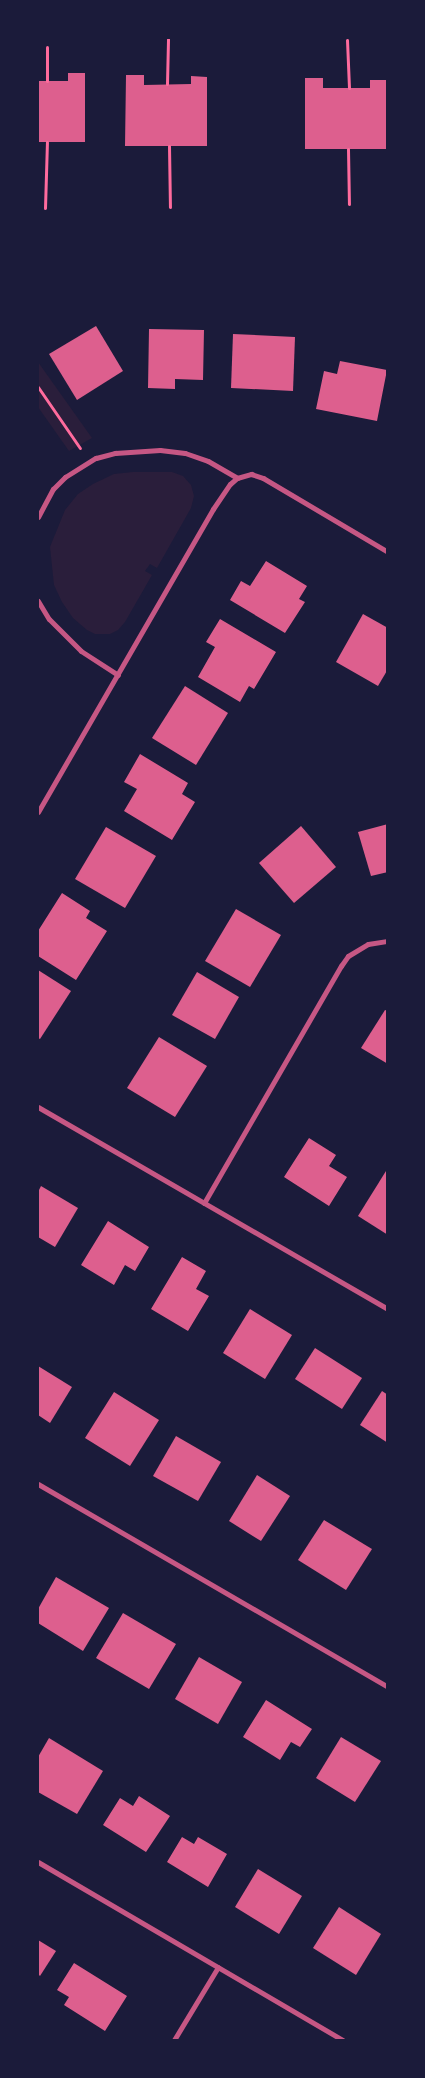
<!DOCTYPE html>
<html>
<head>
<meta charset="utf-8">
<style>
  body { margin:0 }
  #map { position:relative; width:425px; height:2078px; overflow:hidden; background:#1b1b3a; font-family:"Golos Text",sans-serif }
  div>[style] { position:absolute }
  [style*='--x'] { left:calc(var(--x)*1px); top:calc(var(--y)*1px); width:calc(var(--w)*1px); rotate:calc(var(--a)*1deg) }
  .green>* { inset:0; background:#2a1e3b }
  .building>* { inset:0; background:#dd5f8e }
  .path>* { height:3px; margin:-1.5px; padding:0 1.5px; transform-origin:1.5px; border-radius:1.5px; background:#ff6b9d }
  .minor>* { height:5px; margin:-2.5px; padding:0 2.5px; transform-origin:2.5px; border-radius:2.5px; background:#c65784 }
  span { translate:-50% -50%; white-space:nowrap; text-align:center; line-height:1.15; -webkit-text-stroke:5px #1b1b3a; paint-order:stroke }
  .frame { position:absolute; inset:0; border:39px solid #1b1b3a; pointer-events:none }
</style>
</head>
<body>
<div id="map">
  <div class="green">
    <i style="clip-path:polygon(38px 362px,92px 438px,69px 451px,38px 407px)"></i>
    <i style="clip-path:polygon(133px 472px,172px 472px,183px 476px,191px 485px,194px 496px,191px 508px,157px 568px,150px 564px,145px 571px,152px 575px,125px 622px,118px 630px,110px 634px,95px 634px,87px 630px,73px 618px,62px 602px,54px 585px,50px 547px,65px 510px,78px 494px,93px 484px,114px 474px)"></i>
  </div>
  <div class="building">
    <i style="clip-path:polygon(68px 73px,85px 73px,85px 142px,38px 142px,38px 81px,68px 81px)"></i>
    <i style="clip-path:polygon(126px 75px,144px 75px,144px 85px,191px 84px,191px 76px,207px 77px,207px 146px,125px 146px)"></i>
    <i style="clip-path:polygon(305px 78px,323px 78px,323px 88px,370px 88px,370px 80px,386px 80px,386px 149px,305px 149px)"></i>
    <i style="clip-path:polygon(96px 326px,123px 371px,77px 400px,49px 354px)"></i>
    <i style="clip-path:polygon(149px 329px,204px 330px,203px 380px,175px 379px,175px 389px,148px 388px)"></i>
    <i style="clip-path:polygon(233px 334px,295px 337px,293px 391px,231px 388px)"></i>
    <i style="clip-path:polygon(340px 361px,387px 370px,377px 421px,316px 409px,324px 371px,337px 374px)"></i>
    <i style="clip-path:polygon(266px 561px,307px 586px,299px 599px,305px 602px,285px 633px,230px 600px,241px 581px,250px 586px)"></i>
    <i style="clip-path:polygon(363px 614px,388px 628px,388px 669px,378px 686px,336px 662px)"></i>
    <i style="clip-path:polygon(220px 619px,276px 652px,254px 689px,249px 686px,240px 702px,198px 677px,215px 647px,206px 642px)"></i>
    <i style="clip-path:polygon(185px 686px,228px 713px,196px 765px,152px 738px)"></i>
    <i style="clip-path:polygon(140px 754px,188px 783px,182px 794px,195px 802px,172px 840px,124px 811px,137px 789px,124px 782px)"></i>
    <i style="clip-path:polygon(388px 824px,388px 872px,371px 876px,358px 832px)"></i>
    <i style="clip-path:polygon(301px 826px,336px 867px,294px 903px,259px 863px)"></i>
    <i style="clip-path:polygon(106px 827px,156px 856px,125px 908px,75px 879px)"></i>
    <i style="clip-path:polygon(62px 893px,90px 911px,86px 918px,107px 931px,76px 980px,38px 956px,38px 931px)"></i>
    <i style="clip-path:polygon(236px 909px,281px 935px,250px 987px,205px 961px)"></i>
    <i style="clip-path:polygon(38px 970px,71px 991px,40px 1039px,38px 1038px)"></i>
    <i style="clip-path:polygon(197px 972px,239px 997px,215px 1039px,172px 1015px)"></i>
    <i style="clip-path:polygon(385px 1010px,388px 1011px,388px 1064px,361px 1048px)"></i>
    <i style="clip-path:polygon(159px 1037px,207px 1066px,175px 1117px,127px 1088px)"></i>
    <i style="clip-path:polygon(309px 1138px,336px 1155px,329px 1166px,347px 1177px,329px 1206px,284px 1177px)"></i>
    <i style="clip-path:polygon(386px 1171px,388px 1172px,388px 1235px,358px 1216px)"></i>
    <i style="clip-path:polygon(41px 1186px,78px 1208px,55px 1247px,38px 1237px,38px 1192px)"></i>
    <i style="clip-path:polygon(108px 1221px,149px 1247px,135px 1271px,125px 1265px,114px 1285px,81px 1265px)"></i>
    <i style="clip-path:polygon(182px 1257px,206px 1271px,196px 1289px,209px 1296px,188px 1331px,151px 1309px)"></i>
    <i style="clip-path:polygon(250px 1309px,292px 1335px,265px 1379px,223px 1353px)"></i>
    <i style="clip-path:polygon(315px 1348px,362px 1378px,342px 1409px,295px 1379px)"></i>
    <i style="clip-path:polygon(38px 1366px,72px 1387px,50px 1423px,38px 1415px)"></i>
    <i style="clip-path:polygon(382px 1391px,388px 1395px,388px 1443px,360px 1425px)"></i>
    <i style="clip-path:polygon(114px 1392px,159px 1420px,130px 1466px,85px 1438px)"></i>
    <i style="clip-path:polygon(176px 1436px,221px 1462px,198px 1501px,153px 1476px)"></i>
    <i style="clip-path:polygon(257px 1475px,290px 1496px,261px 1541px,229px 1521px)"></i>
    <i style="clip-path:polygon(324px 1520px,372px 1549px,346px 1590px,298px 1560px)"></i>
    <i style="clip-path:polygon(56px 1577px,109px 1608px,83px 1651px,38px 1623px,38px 1609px)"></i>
    <i style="clip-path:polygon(123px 1613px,176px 1644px,149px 1689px,96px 1658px)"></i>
    <i style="clip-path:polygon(199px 1657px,242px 1682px,218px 1724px,175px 1699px)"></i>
    <i style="clip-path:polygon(266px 1700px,312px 1729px,300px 1747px,291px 1742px,280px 1760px,243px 1737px)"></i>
    <i style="clip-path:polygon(341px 1737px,381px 1761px,355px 1802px,316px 1778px)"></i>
    <i style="clip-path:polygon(49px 1738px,103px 1771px,77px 1814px,38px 1792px,38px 1757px)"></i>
    <i style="clip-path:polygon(139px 1796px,170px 1816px,146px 1852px,103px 1825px,120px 1798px,133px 1806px)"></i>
    <i style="clip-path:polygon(182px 1837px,194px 1844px,198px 1837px,227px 1854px,208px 1887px,167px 1862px)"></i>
    <i style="clip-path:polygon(258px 1869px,302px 1896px,279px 1934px,235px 1907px)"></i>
    <i style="clip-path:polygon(339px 1907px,381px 1934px,356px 1975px,313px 1948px)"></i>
    <i style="clip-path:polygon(38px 1940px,56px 1951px,40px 1976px,38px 1974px)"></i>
    <i style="clip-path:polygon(74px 1963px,127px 1996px,105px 2031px,64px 2005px,69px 1997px,57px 1990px)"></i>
  </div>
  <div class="path">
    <i style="--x:347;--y:40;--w:48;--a:87.6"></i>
    <i style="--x:47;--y:47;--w:34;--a:90"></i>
    <i style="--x:167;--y:84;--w:45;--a:-88.7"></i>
    <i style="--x:169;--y:146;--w:61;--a:89.1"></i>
    <i style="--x:348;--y:149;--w:55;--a:89"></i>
    <i style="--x:45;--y:208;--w:66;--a:-88.3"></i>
    <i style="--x:38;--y:387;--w:74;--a:55.5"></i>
  </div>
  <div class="minor">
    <i style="--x:38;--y:517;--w:32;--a:-62"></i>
    <i style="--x:53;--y:489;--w:17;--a:-45"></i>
    <i style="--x:65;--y:477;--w:36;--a:-32"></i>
    <i style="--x:96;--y:458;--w:20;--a:-15"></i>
    <i style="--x:115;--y:453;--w:45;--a:-3.8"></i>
    <i style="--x:160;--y:450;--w:25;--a:7"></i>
    <i style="--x:185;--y:453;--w:24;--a:19"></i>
    <i style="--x:208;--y:461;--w:34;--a:30"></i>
    <i style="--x:38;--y:601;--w:21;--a:59"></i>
    <i style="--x:49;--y:619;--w:45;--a:45"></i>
    <i style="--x:81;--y:651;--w:44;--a:33"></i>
    <i style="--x:38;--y:812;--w:350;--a:-60"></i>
    <i style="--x:213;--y:509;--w:30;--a:-56"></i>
    <i style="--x:230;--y:484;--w:9;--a:-41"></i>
    <i style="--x:237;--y:478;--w:15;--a:-16"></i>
    <i style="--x:251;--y:474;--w:13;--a:18"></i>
    <i style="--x:263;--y:478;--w:145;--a:30.6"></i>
    <i style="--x:38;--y:1107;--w:404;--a:30"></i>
    <i style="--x:204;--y:1203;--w:274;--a:-60"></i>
    <i style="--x:341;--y:966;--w:12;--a:-55"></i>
    <i style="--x:348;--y:956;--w:23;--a:-31"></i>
    <i style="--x:368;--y:944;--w:20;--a:-9"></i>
    <i style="--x:38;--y:1484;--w:405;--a:30.1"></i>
    <i style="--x:38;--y:1862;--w:353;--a:30.3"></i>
    <i style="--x:174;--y:2040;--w:85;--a:-58.9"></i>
  </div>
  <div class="frame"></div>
</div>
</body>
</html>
